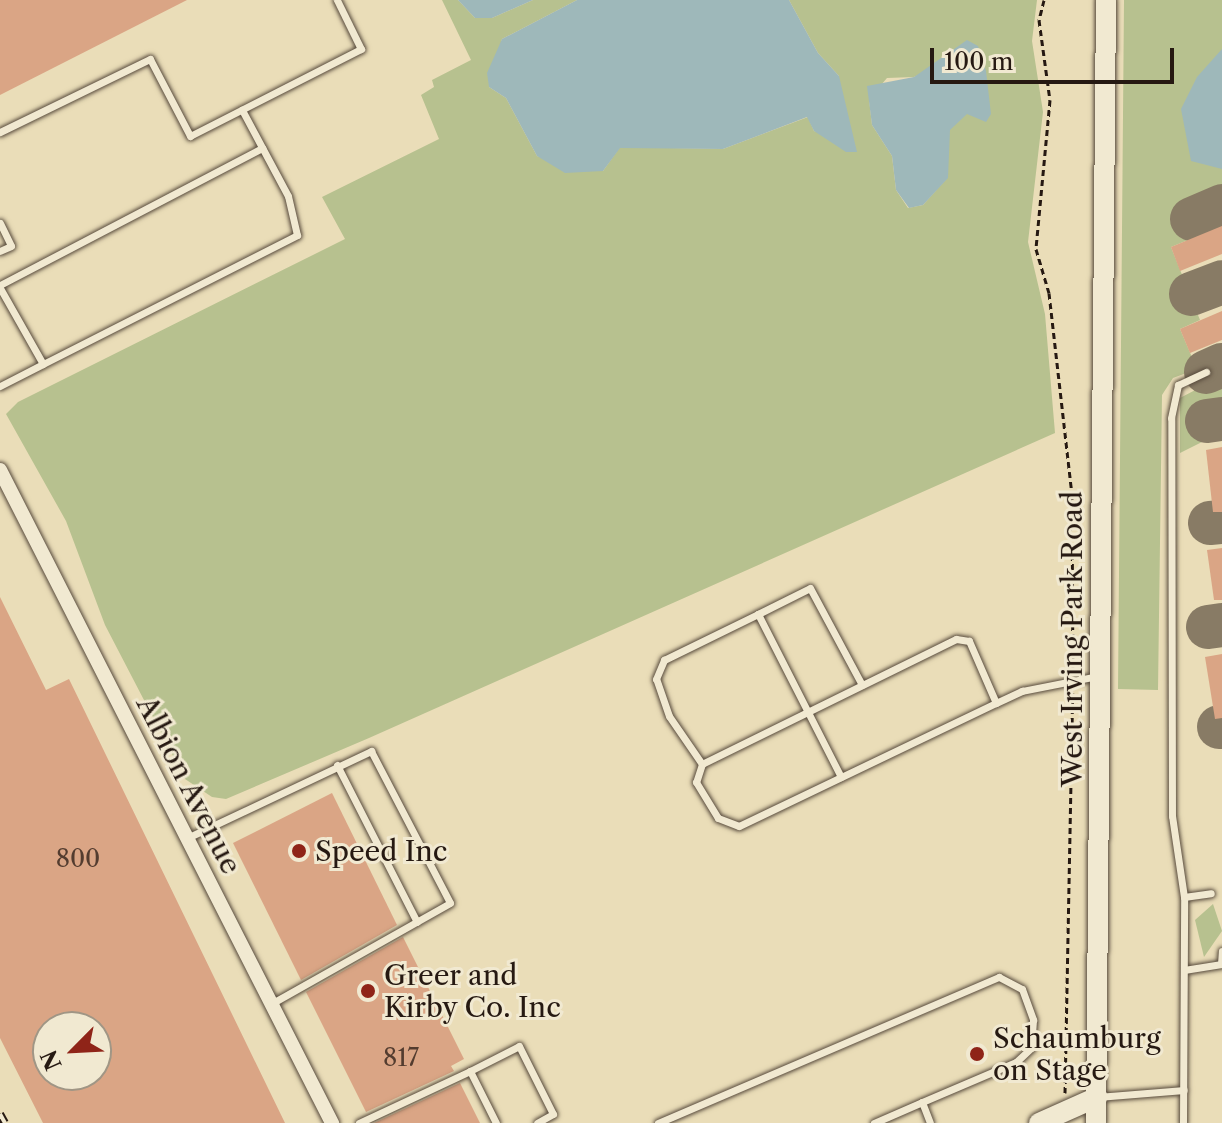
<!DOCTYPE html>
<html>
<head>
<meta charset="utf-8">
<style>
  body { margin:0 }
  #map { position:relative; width:1222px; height:1123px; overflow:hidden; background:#eaddb8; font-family:"Libre Caslon Text",serif }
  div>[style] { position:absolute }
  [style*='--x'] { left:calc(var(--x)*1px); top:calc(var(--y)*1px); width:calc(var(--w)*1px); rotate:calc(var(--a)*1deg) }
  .green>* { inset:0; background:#b7c18f }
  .water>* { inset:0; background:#9eb8ba }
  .taxiway>* { height:44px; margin:-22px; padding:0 22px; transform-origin:22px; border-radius:22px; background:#887b65 }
  .building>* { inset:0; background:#daa585 }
  .path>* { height:3px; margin-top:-1.5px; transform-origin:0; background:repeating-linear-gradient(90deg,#261912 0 6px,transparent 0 10px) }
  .roads { filter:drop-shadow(0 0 2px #574a3c) drop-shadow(0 0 2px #574a3c) }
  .lane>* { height:7px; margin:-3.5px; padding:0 3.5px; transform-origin:3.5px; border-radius:3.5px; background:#f1e9d1 }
  .street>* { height:14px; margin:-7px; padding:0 7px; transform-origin:7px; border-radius:7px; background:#f1e9d1 }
  .secondary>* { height:20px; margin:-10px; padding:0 10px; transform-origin:10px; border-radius:10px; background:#f1e9d1 }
  .rail>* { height:8px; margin-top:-4px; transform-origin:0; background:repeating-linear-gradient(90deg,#f1e9d1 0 15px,#261912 0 30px); box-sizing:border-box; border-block:2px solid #261912 }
  .dots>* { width:22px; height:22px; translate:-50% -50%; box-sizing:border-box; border:4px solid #f1e9d1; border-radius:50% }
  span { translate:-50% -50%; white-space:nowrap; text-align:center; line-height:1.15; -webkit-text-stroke:6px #f1e9d1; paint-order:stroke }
  .number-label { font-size:24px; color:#533c2f }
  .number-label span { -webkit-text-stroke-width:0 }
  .street-label { font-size:28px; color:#261912 }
  .poi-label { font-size:28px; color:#261912 }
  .left { translate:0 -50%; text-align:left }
  .north { position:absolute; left:32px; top:1011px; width:80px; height:80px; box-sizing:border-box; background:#f1e9d1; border:2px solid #a09685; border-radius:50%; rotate:246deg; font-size:22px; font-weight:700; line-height:32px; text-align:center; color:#261912 }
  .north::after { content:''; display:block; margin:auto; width:28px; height:36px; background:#8f2418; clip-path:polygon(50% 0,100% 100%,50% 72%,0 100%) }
  .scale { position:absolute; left:930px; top:48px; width:244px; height:36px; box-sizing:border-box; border:4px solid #261912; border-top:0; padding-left:10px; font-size:24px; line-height:28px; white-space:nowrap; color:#261912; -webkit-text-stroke:6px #f1e9d1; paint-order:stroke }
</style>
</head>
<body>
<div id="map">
  <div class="green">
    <i style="clip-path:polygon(evenodd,442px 0,458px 0,475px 18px,492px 18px,533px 0,577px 0,502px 39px,489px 87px,506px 98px,537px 156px,577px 171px,603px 171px,620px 147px,723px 149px,808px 117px,814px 131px,839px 140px,839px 76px,818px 53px,789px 0,1037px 0,1032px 41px,1043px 112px,1028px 242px,1045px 314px,1055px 433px,369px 738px,226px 799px,212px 797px,185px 779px,105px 625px,66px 521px,6px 414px,18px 402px,345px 239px,322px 197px,439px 139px,421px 95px,434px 87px,432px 80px,471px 60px,442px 0,943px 52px,948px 177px,923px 205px,908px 208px,896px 190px,892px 156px,872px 125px,869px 99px,887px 78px,914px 77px,939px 65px,943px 52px)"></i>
    <i style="clip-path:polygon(1124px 0,1222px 0,1222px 191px,1178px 212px,1188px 240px,1171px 247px,1200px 320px,1180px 329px,1197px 369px,1173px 378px,1162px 395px,1158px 690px,1118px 689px)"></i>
    <i style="clip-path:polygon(1222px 376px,1222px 403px,1199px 407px,1206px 440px,1180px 453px,1180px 398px)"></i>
    <i style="clip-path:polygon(1213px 904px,1222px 931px,1204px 957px,1195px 920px)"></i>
  </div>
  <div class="water">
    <i style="clip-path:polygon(458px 0,533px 0,492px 18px,475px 18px)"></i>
    <i style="clip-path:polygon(577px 0,789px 0,818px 53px,839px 76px,857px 152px,846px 152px,814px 131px,807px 117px,723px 149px,620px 148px,603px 171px,565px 173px,537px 156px,506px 98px,489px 87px,487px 73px,502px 39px)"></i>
    <i style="clip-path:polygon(967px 40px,978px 46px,986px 71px,991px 114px,986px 122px,967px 114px,950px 130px,948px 178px,923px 205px,909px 208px,896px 190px,892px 156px,872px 125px,867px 86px,914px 77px)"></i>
    <i style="clip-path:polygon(1222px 49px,1222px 169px,1191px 161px,1181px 109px,1197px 77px)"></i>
  </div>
  <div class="taxiway">
    <i style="--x:1192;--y:219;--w:33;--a:-23"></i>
    <i style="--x:1191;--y:294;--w:33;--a:-21"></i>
    <i style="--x:1206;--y:372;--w:17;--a:-24"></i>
    <i style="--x:1207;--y:421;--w:15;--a:-8"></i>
    <i style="--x:1210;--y:523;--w:12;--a:-5"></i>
    <i style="--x:1208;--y:627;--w:14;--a:-8"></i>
    <i style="--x:1219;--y:727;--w:3;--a:0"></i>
  </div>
  <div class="building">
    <i style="clip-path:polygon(0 0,187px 0,0 95px)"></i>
    <i style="clip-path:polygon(1222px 226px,1222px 254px,1180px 271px,1171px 247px)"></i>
    <i style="clip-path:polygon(1222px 311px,1222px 340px,1190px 353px,1180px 329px)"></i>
    <i style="clip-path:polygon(1222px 447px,1222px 512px,1213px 512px,1206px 450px)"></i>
    <i style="clip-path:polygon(1222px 548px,1222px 600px,1214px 600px,1207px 550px)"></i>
    <i style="clip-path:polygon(evenodd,0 597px,46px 690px,69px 679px,285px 1123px,43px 1123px,0 1038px,0 597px,48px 1027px,96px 1027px,96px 1075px,48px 1075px,48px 1027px)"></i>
    <i style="clip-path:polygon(1222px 654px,1222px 718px,1215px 719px,1205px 657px)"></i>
    <i style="clip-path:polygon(332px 793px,397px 925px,301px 980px,233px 843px)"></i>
    <i style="clip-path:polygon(403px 937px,464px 1059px,451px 1066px,454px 1071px,366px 1112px,306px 992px)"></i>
    <i style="clip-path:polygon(460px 1083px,480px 1123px,374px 1123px)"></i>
  </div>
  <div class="path">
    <i style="--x:1044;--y:0;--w:21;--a:104"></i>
    <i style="--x:1039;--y:20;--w:81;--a:82.2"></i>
    <i style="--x:1050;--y:100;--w:150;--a:95.4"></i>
    <i style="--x:1036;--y:249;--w:46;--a:73.5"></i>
    <i style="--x:1049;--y:293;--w:202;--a:83.5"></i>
    <i style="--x:1072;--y:494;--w:175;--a:89.7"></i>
    <i style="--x:1065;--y:1093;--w:400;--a:-88.9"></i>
  </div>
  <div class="roads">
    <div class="lane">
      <i style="--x:0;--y:132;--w:167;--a:-26"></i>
      <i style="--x:150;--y:59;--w:87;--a:62.5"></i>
      <i style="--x:190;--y:136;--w:192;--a:-27"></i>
      <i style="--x:361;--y:49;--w:55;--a:-116.1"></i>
      <i style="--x:0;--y:223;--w:25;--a:64"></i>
      <i style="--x:11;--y:246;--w:12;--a:156"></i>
      <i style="--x:0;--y:285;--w:296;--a:-27.6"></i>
      <i style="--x:0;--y:288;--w:87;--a:60.5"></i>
      <i style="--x:43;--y:364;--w:285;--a:-26.9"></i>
      <i style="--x:297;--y:235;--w:40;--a:-103"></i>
      <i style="--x:288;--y:196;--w:98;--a:-118.1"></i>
      <i style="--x:0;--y:386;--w:48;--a:-27.1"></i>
      <i style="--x:996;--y:703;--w:68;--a:-113.5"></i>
      <i style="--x:969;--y:641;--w:13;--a:-171"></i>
      <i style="--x:956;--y:639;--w:283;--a:153.8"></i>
      <i style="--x:702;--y:764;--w:19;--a:108"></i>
      <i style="--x:696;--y:782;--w:42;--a:58.6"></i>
      <i style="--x:718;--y:818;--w:22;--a:21"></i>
      <i style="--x:739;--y:826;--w:285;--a:-25.6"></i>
      <i style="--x:996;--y:703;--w:29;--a:-25"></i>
      <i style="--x:1022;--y:691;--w:77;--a:-11.2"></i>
      <i style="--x:702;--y:764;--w:58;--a:-124.5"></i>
      <i style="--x:669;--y:716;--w:39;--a:-109"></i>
      <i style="--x:656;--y:679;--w:21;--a:-67"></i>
      <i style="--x:664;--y:660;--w:105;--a:-26.1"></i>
      <i style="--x:337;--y:765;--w:176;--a:63"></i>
      <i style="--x:841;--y:777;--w:183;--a:-117"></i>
      <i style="--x:758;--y:614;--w:58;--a:-26.6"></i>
      <i style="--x:810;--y:588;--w:110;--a:61.8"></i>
      <i style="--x:187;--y:838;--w:204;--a:-25.3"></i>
      <i style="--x:371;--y:751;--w:171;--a:62.5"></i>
      <i style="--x:450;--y:903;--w:206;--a:150.6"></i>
      <i style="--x:1184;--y:897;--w:27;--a:-8"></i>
      <i style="--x:1221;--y:964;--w:13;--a:-86"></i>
      <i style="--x:1184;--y:970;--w:38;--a:-9"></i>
      <i style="--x:470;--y:1071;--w:55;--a:-27"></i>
      <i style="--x:519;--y:1046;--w:76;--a:63.4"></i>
      <i style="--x:553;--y:1114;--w:18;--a:151"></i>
      <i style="--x:1098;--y:1097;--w:86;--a:-4.7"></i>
      <i style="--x:359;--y:1123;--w:123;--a:-25.1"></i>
      <i style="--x:470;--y:1071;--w:58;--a:63.4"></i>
      <i style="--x:658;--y:1123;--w:371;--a:-23.2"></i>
      <i style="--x:999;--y:977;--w:26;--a:28"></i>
      <i style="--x:1022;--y:989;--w:33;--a:70"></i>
      <i style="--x:1033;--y:1020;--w:28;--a:94"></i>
      <i style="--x:1031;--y:1048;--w:21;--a:137"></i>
      <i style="--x:1016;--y:1062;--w:102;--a:156.9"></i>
      <i style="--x:874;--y:1123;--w:52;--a:-23.6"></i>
      <i style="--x:922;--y:1102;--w:22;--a:69"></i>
      <i style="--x:1183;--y:1123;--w:226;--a:-89.7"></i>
      <i style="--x:1184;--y:897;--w:82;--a:-98.4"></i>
      <i style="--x:1172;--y:816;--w:398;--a:-90.1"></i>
      <i style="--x:1171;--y:418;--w:34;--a:-78"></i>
      <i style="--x:1178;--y:385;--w:31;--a:-25"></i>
    </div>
    <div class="street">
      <i style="--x:0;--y:470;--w:733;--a:63.05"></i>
    </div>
    <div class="secondary">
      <i style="--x:1039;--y:1123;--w:64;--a:-24.1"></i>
      <i style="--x:1096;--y:1123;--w:1123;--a:-89.49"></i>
    </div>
  </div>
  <div class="rail">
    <i style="--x:0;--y:1114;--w:10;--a:61"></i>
  </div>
  <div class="dots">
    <i style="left:299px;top:851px;background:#8f2418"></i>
    <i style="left:368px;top:991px;background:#8f2418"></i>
    <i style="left:977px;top:1054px;background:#8f2418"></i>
  </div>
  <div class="number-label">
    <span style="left:78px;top:859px">800</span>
    <span style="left:401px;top:1058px">817</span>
  </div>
  <div class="street-label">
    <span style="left:1072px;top:639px;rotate:-90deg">West Irving Park Road</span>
    <span style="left:189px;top:785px;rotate:63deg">Albion Avenue</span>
  </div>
  <div class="poi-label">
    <span class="left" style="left:315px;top:851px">Speed Inc</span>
    <span class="left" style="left:384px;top:991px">Greer and<br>Kirby Co. Inc</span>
    <span class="left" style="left:993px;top:1054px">Schaumburg<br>on Stage</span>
  </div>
  <div class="north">N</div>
  <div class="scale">100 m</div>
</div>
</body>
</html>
